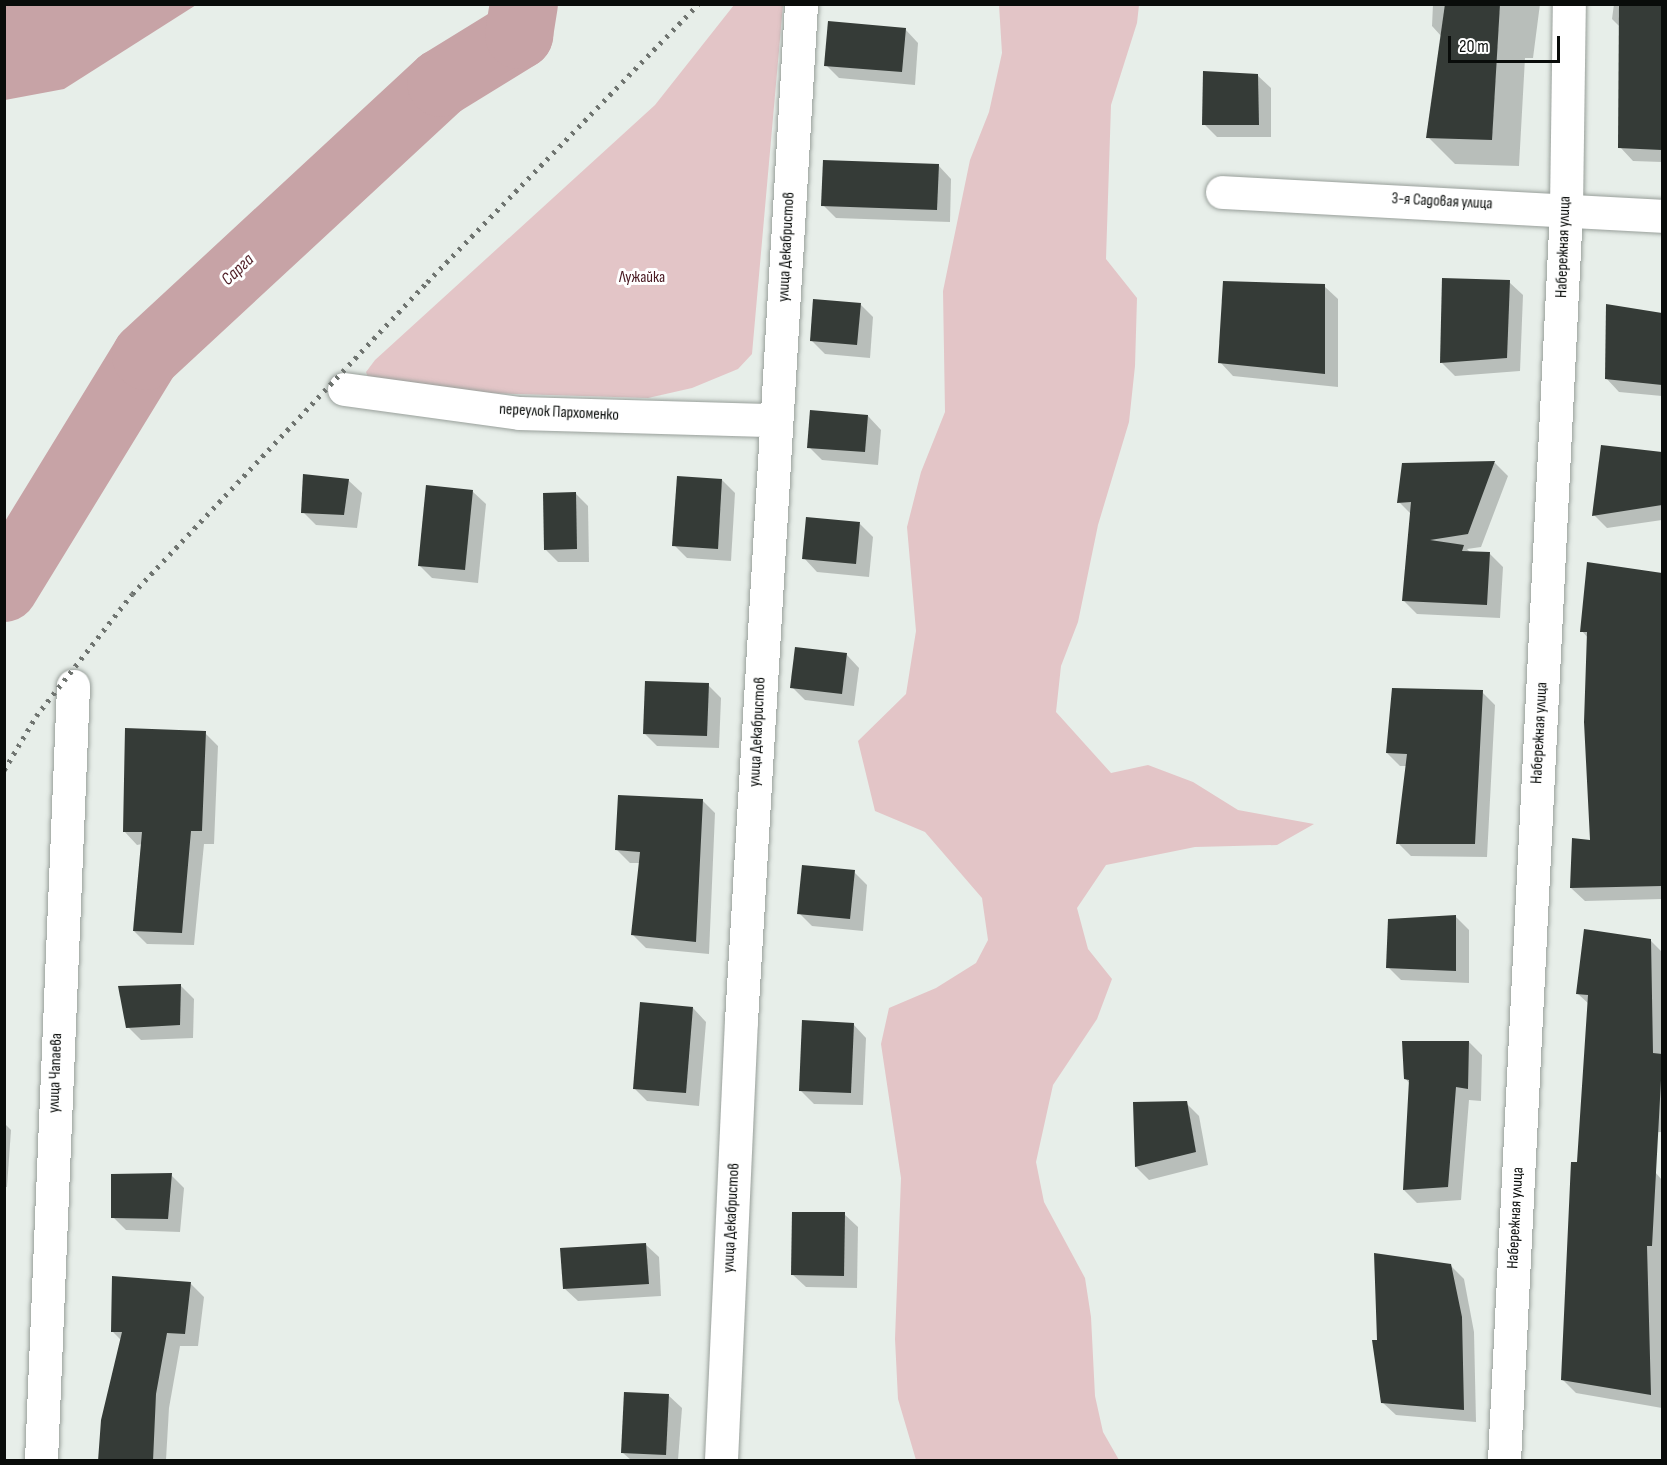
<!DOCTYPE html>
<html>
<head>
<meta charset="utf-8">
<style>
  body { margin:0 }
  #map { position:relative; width:1667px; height:1465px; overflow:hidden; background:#e7eee9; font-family:"Sofia Sans Condensed",sans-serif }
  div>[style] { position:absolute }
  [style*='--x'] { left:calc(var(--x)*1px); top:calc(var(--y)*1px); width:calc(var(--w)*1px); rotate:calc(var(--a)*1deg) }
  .green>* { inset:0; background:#e3c5c7 }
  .water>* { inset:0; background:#c7a3a6 }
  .shadow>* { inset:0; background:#0003 }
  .river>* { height:68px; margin:-34px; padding:0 34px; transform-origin:34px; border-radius:34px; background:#c7a3a6 }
  .building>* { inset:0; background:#353b37 }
  .roads { filter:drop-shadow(0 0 2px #989f9a) drop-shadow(0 0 2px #989f9a) }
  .minor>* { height:33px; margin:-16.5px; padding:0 16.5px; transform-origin:16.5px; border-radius:16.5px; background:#fff }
  .rail>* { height:4.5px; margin-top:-2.25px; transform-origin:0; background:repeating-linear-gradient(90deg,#6f7470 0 3px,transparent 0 9px) }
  span { translate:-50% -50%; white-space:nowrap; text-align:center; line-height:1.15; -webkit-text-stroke:6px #fff; paint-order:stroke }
  .street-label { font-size:16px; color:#090c0a }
  .park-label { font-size:16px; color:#481820 }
  .water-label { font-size:18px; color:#501f27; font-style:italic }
  .frame { position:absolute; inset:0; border:6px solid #090c0a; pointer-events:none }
  .scale { position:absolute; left:1448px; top:36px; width:112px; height:27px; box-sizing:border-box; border:3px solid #090c0a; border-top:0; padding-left:8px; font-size:18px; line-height:21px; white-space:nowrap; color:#090c0a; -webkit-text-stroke:4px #fff; paint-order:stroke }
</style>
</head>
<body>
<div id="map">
  <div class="green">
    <i style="clip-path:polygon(734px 5px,783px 5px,752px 354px,738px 369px,692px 388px,648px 398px,456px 392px,370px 383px,366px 372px,375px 360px,655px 105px)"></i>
    <i style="clip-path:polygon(999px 5px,1139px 5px,1137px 23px,1111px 105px,1106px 259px,1137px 298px,1135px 366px,1129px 422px,1098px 525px,1078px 622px,1061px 666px,1056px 712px,1111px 773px,1148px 765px,1193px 782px,1238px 810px,1314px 824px,1277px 845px,1195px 847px,1106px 865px,1077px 908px,1088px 949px,1112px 979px,1097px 1019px,1053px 1085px,1036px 1162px,1044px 1202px,1085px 1278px,1091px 1317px,1095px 1396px,1103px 1432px,1119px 1460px,916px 1460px,898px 1399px,895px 1339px,901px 1178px,881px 1044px,889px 1008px,936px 988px,976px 963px,988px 940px,982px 898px,925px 832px,875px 811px,858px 741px,906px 694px,916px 631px,907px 527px,921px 472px,945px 412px,943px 291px,970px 160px,989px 112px,1002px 53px)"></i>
  </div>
  <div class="water">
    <i style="clip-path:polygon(5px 4px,196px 4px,196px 5px,64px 89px,5px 100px)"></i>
  </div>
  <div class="shadow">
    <i style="clip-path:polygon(1433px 4px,1540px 4px,1533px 58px,1525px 58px,1519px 166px,1455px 164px,1428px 137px,1442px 37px,1432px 26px)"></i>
    <i style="clip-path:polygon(1614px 4px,1662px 4px,1662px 162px,1633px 161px,1620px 147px,1620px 27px,1612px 19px)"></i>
    <i style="clip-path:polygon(905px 29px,918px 43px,915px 85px,839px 78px,826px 65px)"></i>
    <i style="clip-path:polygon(1257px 75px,1271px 88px,1271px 137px,1217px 137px,1204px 124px)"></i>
    <i style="clip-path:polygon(938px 165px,951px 179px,950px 222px,836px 218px,823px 205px)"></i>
    <i style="clip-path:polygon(1509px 282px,1523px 295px,1520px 371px,1455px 376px,1442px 363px)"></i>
    <i style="clip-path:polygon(1324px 286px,1338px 299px,1338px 387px,1233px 376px,1220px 362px)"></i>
    <i style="clip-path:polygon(860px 304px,873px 317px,870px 358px,825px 354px,812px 341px)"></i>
    <i style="clip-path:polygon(1607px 306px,1662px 314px,1662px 396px,1619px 392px,1606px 378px)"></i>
    <i style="clip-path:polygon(868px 416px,881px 430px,878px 465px,822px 460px,809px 447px)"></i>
    <i style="clip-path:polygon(1661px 453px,1662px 520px,1607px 528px,1594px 515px)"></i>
    <i style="clip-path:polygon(1495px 463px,1508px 476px,1481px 547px,1467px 549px,1471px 553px,1490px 554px,1503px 567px,1500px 618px,1417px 614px,1404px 601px,1411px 514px,1399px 502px,1404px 464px)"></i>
    <i style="clip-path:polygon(348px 480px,362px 493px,357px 528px,316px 525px,303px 512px)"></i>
    <i style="clip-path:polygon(722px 480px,735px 493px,731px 561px,687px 558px,674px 545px)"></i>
    <i style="clip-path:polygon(472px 491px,486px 504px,478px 583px,432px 578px,419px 565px)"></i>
    <i style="clip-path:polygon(575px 493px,588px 506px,589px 562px,558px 562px,545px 549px)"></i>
    <i style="clip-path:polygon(860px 524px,873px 537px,869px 577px,817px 572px,804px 558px)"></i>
    <i style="clip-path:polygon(1588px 564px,1662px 575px,1662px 899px,1585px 901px,1571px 888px,1592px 842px,1588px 638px,1582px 631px)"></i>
    <i style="clip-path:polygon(846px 654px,859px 668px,854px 706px,805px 700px,792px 687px)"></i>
    <i style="clip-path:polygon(708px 685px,721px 698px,719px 748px,657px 746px,644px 733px)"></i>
    <i style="clip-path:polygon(1482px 692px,1495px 705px,1487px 857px,1411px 856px,1398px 843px,1407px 766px,1400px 766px,1387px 753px)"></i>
    <i style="clip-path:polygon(205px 733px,218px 746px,214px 844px,204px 844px,194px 945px,147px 944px,134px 931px,142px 844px,137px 845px,124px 831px)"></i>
    <i style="clip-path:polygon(702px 800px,715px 813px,709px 954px,646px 948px,633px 935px,640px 863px,630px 863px,617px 850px)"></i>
    <i style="clip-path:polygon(854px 872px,867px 885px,863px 931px,812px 926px,799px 913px)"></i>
    <i style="clip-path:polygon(1456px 917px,1469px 930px,1469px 983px,1401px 980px,1388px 967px)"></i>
    <i style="clip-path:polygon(1651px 941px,1662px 952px,1662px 1132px,1595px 1134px,1589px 1004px,1578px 994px)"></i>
    <i style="clip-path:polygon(181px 986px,194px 999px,193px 1038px,141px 1040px,128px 1027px)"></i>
    <i style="clip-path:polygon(693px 1008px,706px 1022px,699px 1106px,647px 1101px,634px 1088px)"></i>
    <i style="clip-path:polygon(853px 1024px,866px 1038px,863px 1105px,814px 1104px,800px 1090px)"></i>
    <i style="clip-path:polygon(1469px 1042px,1482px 1055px,1481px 1101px,1469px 1100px,1461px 1200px,1417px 1203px,1404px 1190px,1410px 1084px,1405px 1078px)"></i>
    <i style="clip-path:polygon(1186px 1103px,1199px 1116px,1208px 1165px,1149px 1180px,1136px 1167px,1135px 1104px)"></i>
    <i style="clip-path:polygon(4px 1123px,11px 1130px,7px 1187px,4px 1187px)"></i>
    <i style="clip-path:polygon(1655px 1172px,1662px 1180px,1662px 1408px,1576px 1393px,1562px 1379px)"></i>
    <i style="clip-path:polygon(171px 1175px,184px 1188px,180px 1232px,126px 1230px,113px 1217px)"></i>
    <i style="clip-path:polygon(844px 1214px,858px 1227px,857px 1288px,806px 1287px,792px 1274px)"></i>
    <i style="clip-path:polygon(645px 1244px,659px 1257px,661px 1296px,578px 1301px,564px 1288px)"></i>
    <i style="clip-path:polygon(1451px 1266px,1464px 1279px,1474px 1332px,1476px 1422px,1396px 1415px,1382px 1402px,1378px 1341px)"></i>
    <i style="clip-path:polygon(191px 1284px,204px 1297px,198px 1346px,180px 1346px,169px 1408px,166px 1460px,100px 1460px,122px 1341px,113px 1332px)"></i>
    <i style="clip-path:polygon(668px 1395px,682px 1408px,678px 1460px,631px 1460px,623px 1453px)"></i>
  </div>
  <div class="river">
    <i style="--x:4;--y:588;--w:272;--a:-58.5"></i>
    <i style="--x:146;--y:356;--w:402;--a:-42.8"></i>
    <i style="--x:441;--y:83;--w:92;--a:-31.6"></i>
    <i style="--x:519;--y:35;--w:31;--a:-81"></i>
  </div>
  <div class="building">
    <i style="clip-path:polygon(1445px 4px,1500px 4px,1492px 140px,1426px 138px)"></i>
    <i style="clip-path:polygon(1619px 4px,1662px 4px,1662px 150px,1618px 148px)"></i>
    <i style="clip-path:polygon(828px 21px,906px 28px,902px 72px,824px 66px)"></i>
    <i style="clip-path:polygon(1203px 71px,1258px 74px,1259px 125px,1202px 125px)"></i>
    <i style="clip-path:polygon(823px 160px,939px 164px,937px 210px,821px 206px)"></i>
    <i style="clip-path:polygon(1442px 278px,1510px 280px,1507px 358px,1440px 363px)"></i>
    <i style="clip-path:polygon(1223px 281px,1325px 284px,1325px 374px,1218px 363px)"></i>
    <i style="clip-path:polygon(813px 299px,861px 303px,857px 345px,810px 341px)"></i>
    <i style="clip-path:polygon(1606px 304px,1662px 313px,1662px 385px,1605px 379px)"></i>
    <i style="clip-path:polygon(810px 410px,868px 415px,865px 452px,807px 448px)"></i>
    <i style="clip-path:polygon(1601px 445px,1662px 452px,1662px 505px,1592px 516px)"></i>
    <i style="clip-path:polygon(1495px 461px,1468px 534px,1430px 540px,1464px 545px,1462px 551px,1490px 552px,1487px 605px,1402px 601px,1411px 502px,1397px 503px,1402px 463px)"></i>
    <i style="clip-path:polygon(303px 474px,349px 479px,344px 515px,301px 513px)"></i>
    <i style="clip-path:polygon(677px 476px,722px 479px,718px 549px,672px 546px)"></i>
    <i style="clip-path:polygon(426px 485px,473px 490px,465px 570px,418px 566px)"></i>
    <i style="clip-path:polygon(576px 492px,577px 549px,544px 550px,543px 493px)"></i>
    <i style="clip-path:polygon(806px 517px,860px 522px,856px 564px,802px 559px)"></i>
    <i style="clip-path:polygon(1587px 562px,1662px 573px,1662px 886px,1570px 888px,1572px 838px,1590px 840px,1584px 722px,1587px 632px,1580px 632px)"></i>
    <i style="clip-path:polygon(795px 647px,847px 653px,842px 694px,790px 688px)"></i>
    <i style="clip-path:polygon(645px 681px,709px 683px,707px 736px,643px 734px)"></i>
    <i style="clip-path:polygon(1392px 688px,1483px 690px,1475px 844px,1396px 844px,1407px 754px,1386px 753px)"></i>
    <i style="clip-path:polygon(125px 728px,206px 731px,202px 831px,191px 831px,182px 933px,133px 931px,142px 832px,123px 832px)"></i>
    <i style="clip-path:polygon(618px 795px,703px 799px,696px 942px,631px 935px,640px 852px,615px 850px)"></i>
    <i style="clip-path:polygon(802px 865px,855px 870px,850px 919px,797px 914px)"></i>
    <i style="clip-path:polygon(1456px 915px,1456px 971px,1386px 968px,1388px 919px)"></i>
    <i style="clip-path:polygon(1584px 929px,1651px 939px,1653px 1053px,1662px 1054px,1662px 1062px,1652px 1246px,1647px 1246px,1651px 1395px,1561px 1380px,1571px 1162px,1577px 1162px,1588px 995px,1576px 994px)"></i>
    <i style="clip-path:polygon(181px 984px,180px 1025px,126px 1028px,118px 986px)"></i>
    <i style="clip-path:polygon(640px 1002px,693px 1007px,686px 1093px,633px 1089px)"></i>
    <i style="clip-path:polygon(802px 1020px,854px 1023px,851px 1093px,799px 1091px)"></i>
    <i style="clip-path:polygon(1402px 1041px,1469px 1041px,1468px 1089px,1456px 1087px,1448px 1187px,1403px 1190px,1409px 1080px,1404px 1079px)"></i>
    <i style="clip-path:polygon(1187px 1101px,1196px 1152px,1135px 1167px,1133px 1102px)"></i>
    <i style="clip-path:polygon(172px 1173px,168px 1219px,111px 1218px,111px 1174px)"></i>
    <i style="clip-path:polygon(792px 1212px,845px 1212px,844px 1276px,791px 1275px)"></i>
    <i style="clip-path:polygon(646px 1243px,649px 1284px,563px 1289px,560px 1248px)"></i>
    <i style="clip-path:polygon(1374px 1253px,1451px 1264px,1462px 1317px,1464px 1410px,1381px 1403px,1372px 1340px,1377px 1340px)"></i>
    <i style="clip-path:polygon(112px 1276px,191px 1282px,185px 1334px,167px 1333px,156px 1394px,153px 1461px,98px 1461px,101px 1420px,122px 1332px,111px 1332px)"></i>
    <i style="clip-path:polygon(624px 1392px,669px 1394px,666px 1455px,621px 1453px)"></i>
  </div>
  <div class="roads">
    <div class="minor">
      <i style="--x:1222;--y:192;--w:441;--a:3.1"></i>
      <i style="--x:344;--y:389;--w:177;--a:7.8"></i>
      <i style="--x:519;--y:413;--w:257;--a:1.6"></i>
      <i style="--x:41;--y:1460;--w:775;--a:-87.63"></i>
      <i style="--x:721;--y:1460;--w:439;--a:-87.4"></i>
      <i style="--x:741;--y:1021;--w:1019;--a:-86.62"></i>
      <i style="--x:1504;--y:1460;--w:1254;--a:-87.16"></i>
      <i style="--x:1566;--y:208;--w:204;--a:-89.2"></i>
    </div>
  </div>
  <div class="rail">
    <i style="--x:4;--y:770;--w:63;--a:-59.3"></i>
    <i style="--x:36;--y:716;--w:155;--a:-51.8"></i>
    <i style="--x:132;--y:594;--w:429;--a:-46.6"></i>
    <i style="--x:427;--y:282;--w:388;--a:-45.7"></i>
  </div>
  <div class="street-label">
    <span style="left:1442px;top:202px;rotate:3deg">3-я Садовая улица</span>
    <span style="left:787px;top:247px;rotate:-87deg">улица Декабристов</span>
    <span style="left:1564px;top:247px;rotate:-88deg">Набережная улица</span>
    <span style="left:559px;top:413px;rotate:3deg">переулок Пархоменко</span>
    <span style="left:758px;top:732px;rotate:-87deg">улица Декабристов</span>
    <span style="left:1540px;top:733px;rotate:-87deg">Набережная улица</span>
    <span style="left:56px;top:1073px;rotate:-88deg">улица Чапаева</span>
    <span style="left:732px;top:1218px;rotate:-87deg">улица Декабристов</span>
    <span style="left:1516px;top:1218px;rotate:-87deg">Набережная улица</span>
  </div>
  <div class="park-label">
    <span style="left:642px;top:278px">Лужайка</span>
  </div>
  <div class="water-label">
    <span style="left:238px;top:270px;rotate:-43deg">Сарга</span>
  </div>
  <div class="frame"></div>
  <div class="scale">20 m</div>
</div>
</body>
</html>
